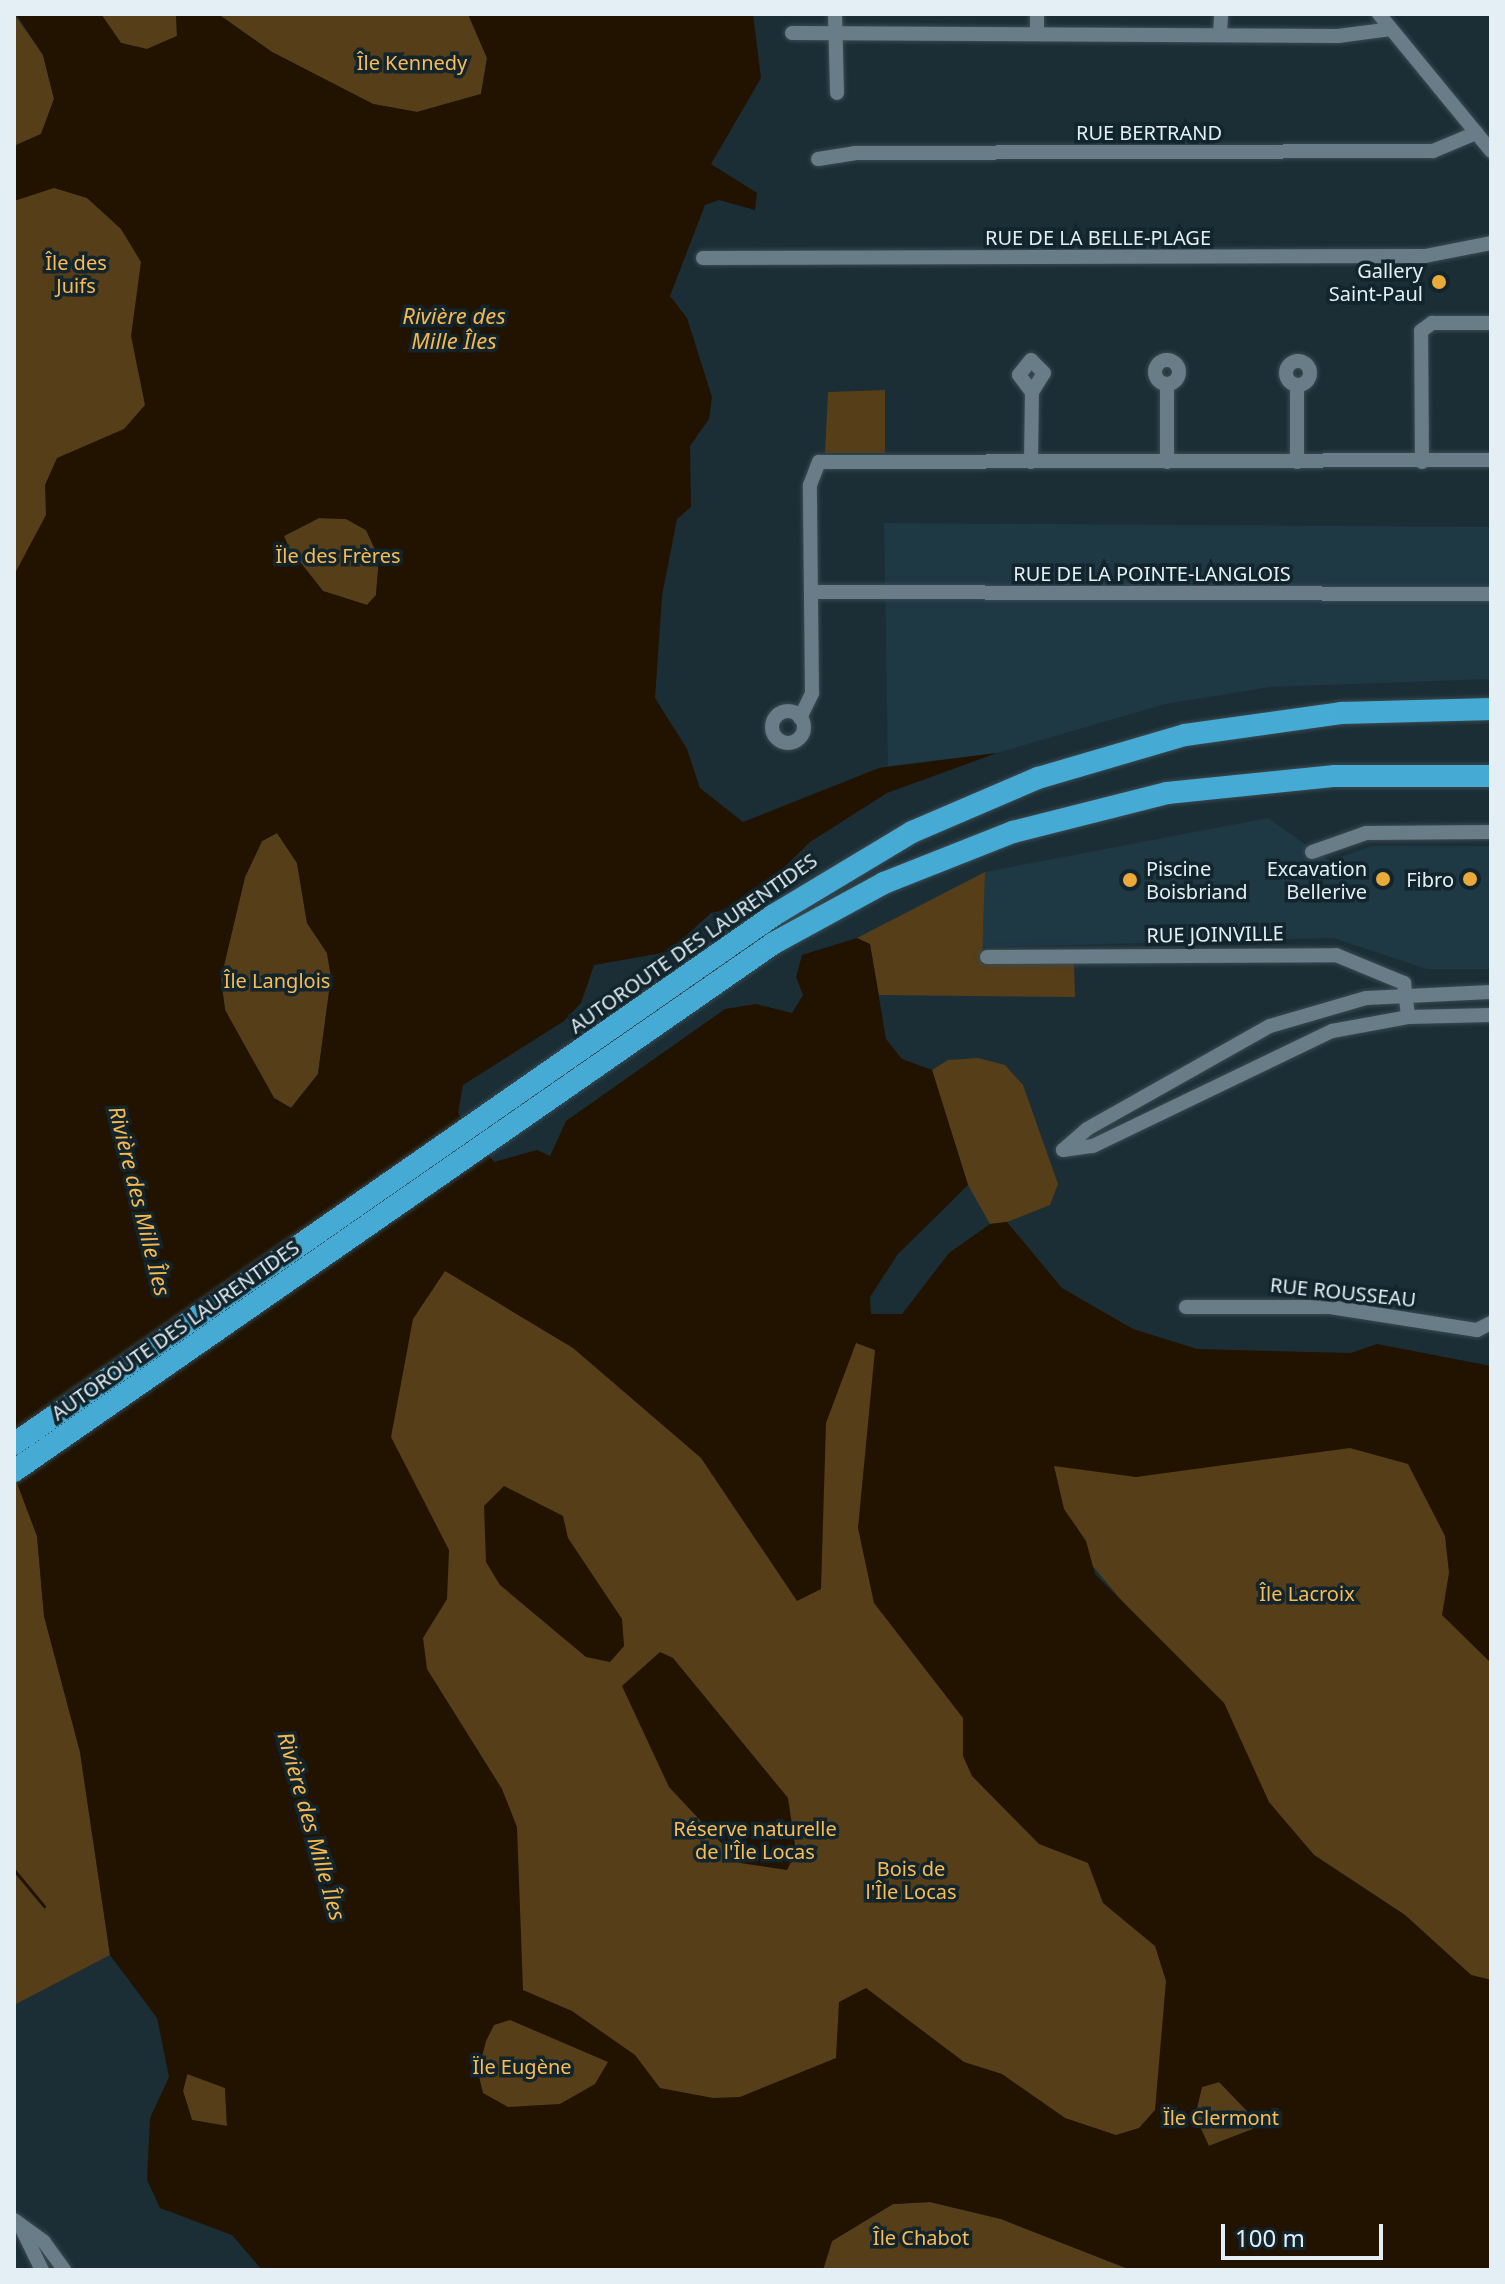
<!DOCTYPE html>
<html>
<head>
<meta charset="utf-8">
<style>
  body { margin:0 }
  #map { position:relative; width:1505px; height:2284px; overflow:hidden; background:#1b2e36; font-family:"Noto Sans",sans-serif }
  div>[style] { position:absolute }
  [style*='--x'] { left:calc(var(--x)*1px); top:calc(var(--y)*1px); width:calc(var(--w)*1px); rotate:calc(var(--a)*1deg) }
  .built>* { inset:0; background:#1e3844 }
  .green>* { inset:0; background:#553e18 }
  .water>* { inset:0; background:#211300 }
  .stream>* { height:3px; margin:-1.5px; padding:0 1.5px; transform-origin:1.5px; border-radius:1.5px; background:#211300 }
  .roads { filter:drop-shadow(0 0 2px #3b4a51) drop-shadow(0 0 2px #3b4a51) }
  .minor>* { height:14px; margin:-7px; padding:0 7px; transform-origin:7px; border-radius:7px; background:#687d87 }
  .minor>.ring { margin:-7px; padding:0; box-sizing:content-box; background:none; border:14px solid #687d87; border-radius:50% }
  .highway>* { height:22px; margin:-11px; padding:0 11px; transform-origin:11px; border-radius:11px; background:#46abd4 }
  .dots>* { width:22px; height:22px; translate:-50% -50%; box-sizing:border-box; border:4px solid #12242c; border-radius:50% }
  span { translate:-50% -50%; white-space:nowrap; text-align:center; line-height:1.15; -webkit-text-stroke:7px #12242c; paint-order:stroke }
  .park-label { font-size:20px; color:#fcbc52 }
  .street-label { font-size:20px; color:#e4eff5 }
  .poi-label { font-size:20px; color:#e4eff5 }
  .right { translate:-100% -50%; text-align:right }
  .left { translate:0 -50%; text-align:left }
  .water-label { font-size:22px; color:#f8b84e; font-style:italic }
  .frame { position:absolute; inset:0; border:16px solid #e4eff5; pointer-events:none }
  .scale { position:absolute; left:1221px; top:2224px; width:162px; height:36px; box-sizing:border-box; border:4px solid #e4eff5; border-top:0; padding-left:10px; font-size:24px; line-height:28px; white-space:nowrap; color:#e4eff5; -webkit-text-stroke:6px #12242c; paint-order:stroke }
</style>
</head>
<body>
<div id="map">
  <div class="built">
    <i style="clip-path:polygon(884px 523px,1491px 527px,1491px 679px,1270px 687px,1165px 704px,997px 753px,888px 766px)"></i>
    <i style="clip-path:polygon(1268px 818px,1329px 861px,1372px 846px,1491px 846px,1491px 969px,1427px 969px,1333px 938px,982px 947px,985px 872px)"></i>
  </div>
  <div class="green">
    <i style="clip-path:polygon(14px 14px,43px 55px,54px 99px,41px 134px,14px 146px)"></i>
    <i style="clip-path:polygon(101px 14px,176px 14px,177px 36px,147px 49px,121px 43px)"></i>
    <i style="clip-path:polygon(218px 14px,468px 14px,487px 58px,481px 94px,417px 112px,373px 104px,272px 52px)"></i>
    <i style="clip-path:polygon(57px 160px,167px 251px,168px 431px,14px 630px,14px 168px)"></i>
    <i style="clip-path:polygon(885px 390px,885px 453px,825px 453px,828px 392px)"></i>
    <i style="clip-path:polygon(319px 518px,346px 519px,366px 530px,379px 558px,376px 595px,367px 605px,323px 591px,289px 548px,284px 536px)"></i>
    <i style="clip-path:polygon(277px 833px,297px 863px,307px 923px,327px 953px,331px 977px,318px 1074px,291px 1108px,274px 1098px,225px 1010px,221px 978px,245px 877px,262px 841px)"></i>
    <i style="clip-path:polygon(985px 872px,982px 964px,1074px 962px,1075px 997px,879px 995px,870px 945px,857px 938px)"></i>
    <i style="clip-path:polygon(978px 1058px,1005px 1065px,1023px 1085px,1058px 1184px,1050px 1205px,1007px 1222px,990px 1224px,968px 1185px,932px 1070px,948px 1060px)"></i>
    <i style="clip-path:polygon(338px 1259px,839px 1309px,918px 1345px,1205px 1946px,1180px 2145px,558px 2143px,452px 2097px,421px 1730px)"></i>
    <i style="clip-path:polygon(1004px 1379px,1296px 1429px,1424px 1459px,1491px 1558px,1491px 1980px,1471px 1975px,1405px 1915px,1314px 1855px,1268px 1802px,1224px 1703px,1155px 1640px,1053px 1519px)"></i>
    <i style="clip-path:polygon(14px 1475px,37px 1536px,44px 1616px,80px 1752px,110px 1955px,14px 2005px)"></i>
    <i style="clip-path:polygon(188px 2073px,225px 2088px,227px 2126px,192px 2120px,183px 2091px)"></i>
    <i style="clip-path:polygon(1220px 2082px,1247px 2111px,1253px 2129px,1208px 2146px,1195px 2116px,1202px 2087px)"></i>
    <i style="clip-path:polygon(930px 2202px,1001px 2219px,1131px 2270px,823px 2270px,832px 2241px,893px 2204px)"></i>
  </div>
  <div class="water">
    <i style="clip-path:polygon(evenodd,16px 14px,101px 14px,121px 43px,147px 49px,177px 36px,176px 14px,218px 14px,272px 52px,373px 104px,417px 112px,481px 94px,487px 58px,468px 14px,753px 14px,761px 78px,711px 164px,757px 193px,755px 210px,719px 200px,705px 205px,670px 296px,687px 318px,712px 397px,709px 419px,690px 446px,691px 507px,677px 519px,662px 596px,655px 698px,687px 749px,700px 788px,743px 822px,879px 768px,997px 753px,887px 793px,810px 842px,746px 905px,711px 913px,668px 952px,594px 965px,581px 1003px,564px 1021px,463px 1085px,458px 1113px,494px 1162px,537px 1150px,550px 1156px,566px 1121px,725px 1009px,756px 1004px,792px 1013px,803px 995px,796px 977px,802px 955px,857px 938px,870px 944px,886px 1039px,902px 1059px,932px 1070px,968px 1185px,898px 1254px,870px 1297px,871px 1314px,902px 1314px,949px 1253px,990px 1224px,1007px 1222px,1062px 1288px,1133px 1329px,1197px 1349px,1351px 1353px,1377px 1344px,1491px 1366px,1491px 1663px,1442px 1615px,1449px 1573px,1445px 1536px,1408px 1464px,1350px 1448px,1136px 1477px,1054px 1466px,1064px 1509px,1086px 1541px,1095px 1574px,1224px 1703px,1269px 1802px,1314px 1855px,1405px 1915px,1471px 1975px,1491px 1980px,1491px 2270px,1131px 2270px,1001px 2219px,930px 2202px,893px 2204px,832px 2241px,823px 2270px,262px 2270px,232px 2235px,160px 2208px,147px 2180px,150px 2118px,169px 2077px,157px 2018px,110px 1955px,80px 1752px,44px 1616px,37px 1536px,14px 1475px,14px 575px,46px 515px,45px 485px,57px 458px,124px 429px,145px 405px,131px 336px,141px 262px,121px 229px,87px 198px,54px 188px,14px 201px,14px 146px,41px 134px,54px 99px,43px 55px,16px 14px,319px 518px,346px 519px,366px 530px,379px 558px,376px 595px,367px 605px,323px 591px,289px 548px,284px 536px,319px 518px,16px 14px,277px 833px,297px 863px,307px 923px,327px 953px,331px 977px,318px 1074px,291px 1108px,274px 1098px,225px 1010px,221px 978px,245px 877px,262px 841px,277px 833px,16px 14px,445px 1271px,573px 1348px,701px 1458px,797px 1601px,821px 1589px,826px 1423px,856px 1343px,875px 1350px,858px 1528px,874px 1603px,963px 1718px,963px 1756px,972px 1776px,1039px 1844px,1088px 1863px,1103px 1903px,1155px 1946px,1166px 1981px,1155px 2110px,1139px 2128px,1116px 2135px,1065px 2118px,1002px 2074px,964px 2062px,866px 1988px,839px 2002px,836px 2058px,740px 2097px,713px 2098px,660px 2088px,635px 2055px,572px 2011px,523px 1990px,517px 1827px,502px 1789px,427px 1669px,423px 1638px,447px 1599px,449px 1550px,391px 1437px,413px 1319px,445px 1271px,16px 14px,510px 2020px,608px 2062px,595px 2084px,560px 2104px,508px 2107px,483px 2093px,478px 2072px,486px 2041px,494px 2025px,510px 2020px,16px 14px,187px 2074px,225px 2088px,227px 2126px,192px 2120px,183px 2091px,187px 2074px,16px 14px,1219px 2082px,1247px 2111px,1253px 2129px,1209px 2146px,1195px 2116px,1202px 2087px,1219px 2082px)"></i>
    <i style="clip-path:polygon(504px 1486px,563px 1516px,568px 1538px,622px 1619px,624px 1646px,610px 1662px,586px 1657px,500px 1585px,486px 1562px,484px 1506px)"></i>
    <i style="clip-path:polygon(660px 1652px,673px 1658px,788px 1798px,796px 1852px,787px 1870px,740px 1863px,669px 1787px,622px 1686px)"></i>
  </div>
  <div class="stream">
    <i style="--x:14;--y:1870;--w:47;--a:50.2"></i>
  </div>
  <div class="roads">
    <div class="minor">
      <i style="--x:835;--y:14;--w:79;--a:88.5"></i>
      <i style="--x:1037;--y:14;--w:19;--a:90"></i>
      <i style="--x:1379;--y:14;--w:177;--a:50.7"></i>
      <i style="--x:792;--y:33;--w:546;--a:0.31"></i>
      <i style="--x:1338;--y:36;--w:53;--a:-7.5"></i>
      <i style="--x:1220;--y:35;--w:21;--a:-87"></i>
      <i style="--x:818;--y:159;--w:37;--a:-9"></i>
      <i style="--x:855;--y:153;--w:578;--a:-0.2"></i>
      <i style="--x:1433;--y:151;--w:47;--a:-22.7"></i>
      <i style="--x:703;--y:258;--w:722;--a:-0.16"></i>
      <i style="--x:1425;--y:256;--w:67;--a:-11.1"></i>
      <i class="ring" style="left:1155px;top:360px;width:10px;height:10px"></i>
      <i class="ring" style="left:1286px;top:361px;width:10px;height:10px"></i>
      <i style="--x:1031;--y:462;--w:70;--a:-89.2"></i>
      <i style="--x:1032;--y:392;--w:22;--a:-58"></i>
      <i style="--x:1044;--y:373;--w:18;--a:-135"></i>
      <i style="--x:1031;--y:360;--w:19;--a:129"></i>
      <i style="--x:1019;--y:375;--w:21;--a:53"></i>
      <i style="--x:1167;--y:462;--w:77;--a:-90"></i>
      <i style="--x:1297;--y:462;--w:77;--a:-90"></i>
      <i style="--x:1422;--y:462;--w:131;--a:-90.4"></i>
      <i style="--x:1421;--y:331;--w:14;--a:-36"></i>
      <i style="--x:1432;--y:323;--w:59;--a:0"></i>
      <i style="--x:813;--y:592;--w:678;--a:0.17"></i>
      <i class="ring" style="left:772px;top:711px;width:18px;height:18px"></i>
      <i style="--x:800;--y:718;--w:28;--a:-64"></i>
      <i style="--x:812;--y:693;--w:208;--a:-90.6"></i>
      <i style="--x:810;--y:485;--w:25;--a:-69"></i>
      <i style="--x:819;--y:462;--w:672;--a:-0.17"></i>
      <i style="--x:1312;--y:852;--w:57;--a:-19.4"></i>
      <i style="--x:1366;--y:833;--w:125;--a:-0.5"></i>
      <i style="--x:987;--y:957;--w:349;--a:-0.3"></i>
      <i style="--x:1336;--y:955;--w:74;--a:22.4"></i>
      <i style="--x:1404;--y:983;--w:34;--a:83"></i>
      <i style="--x:1063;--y:1150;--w:32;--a:-41"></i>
      <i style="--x:1087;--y:1129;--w:210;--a:-29.4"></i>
      <i style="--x:1270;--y:1026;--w:100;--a:-16.3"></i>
      <i style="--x:1366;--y:998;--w:125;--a:-2.7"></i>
      <i style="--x:1063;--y:1150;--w:30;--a:-8"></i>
      <i style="--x:1093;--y:1146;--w:265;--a:-25.7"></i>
      <i style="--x:1332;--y:1031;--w:77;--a:-10.4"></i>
      <i style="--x:1408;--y:1017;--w:83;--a:-1.4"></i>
      <i style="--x:1186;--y:1307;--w:144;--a:0"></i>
      <i style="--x:1330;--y:1307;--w:149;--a:8.9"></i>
      <i style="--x:1477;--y:1330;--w:16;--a:-27"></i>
      <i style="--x:14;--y:2220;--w:37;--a:36"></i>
      <i style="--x:44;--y:2242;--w:34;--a:54"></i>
      <i style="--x:21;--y:2227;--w:48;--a:64"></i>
    </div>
    <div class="highway">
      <i style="--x:14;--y:1444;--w:926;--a:-34.84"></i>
      <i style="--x:774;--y:915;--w:161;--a:-31"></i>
      <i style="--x:912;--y:832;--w:137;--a:-23.2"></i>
      <i style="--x:1038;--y:778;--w:153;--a:-16.3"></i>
      <i style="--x:1185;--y:735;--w:159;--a:-8"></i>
      <i style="--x:1342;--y:713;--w:149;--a:-1.5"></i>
      <i style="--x:14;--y:1471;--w:925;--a:-34.79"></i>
      <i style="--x:774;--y:943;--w:125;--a:-28.6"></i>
      <i style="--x:884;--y:883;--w:139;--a:-21.6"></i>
      <i style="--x:1013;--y:832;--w:159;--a:-14.2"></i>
      <i style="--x:1167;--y:793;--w:169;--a:-5.8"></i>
      <i style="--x:1335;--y:776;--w:156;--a:0"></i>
    </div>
  </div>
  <div class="dots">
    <i style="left:1439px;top:282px;background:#eaaa39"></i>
    <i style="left:1383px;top:879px;background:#eaaa39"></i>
    <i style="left:1470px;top:879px;background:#eaaa39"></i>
    <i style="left:1130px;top:880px;background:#eaaa39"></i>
  </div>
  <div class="park-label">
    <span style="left:412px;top:62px">Île Kennedy</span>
    <span style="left:76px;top:274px">Île des<br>Juifs</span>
    <span style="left:338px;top:555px">Ïle des Frères</span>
    <span style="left:277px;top:980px">Île Langlois</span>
    <span style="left:1307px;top:1593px">Île Lacroix</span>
    <span style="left:755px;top:1840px">Réserve naturelle<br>de l'Île Locas</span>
    <span style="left:911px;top:1880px">Bois de<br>l'Île Locas</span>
    <span style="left:522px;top:2066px">Ïle Eugène</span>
    <span style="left:1221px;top:2117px">Ïle Clermont</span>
    <span style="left:921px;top:2237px">Île Chabot</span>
  </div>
  <div class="street-label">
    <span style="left:1149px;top:132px">RUE BERTRAND</span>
    <span style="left:1098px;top:237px">RUE DE LA BELLE-PLAGE</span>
    <span style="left:1152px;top:573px">RUE DE LA POINTE-LANGLOIS</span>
    <span style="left:1215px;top:934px;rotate:-1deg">RUE JOINVILLE</span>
    <span style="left:693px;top:943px;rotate:-35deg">AUTOROUTE DES LAURENTIDES</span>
    <span style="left:1343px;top:1292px;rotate:6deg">RUE ROUSSEAU</span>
    <span style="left:175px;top:1330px;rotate:-35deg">AUTOROUTE DES LAURENTIDES</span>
  </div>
  <div class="poi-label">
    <span class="right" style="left:1423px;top:282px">Gallery<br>Saint-Paul</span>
    <span class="left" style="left:1146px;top:880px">Piscine<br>Boisbriand</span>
    <span class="right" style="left:1367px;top:880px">Excavation<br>Bellerive</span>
    <span class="right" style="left:1454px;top:879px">Fibro</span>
  </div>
  <div class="water-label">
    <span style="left:454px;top:328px">Rivière des<br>Mille Îles</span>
    <span style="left:140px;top:1201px;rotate:76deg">Rivière des Mille Îles</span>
    <span style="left:312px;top:1826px;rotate:74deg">Rivière des Mille Îles</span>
  </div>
  <div class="frame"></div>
  <div class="scale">100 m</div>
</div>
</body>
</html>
